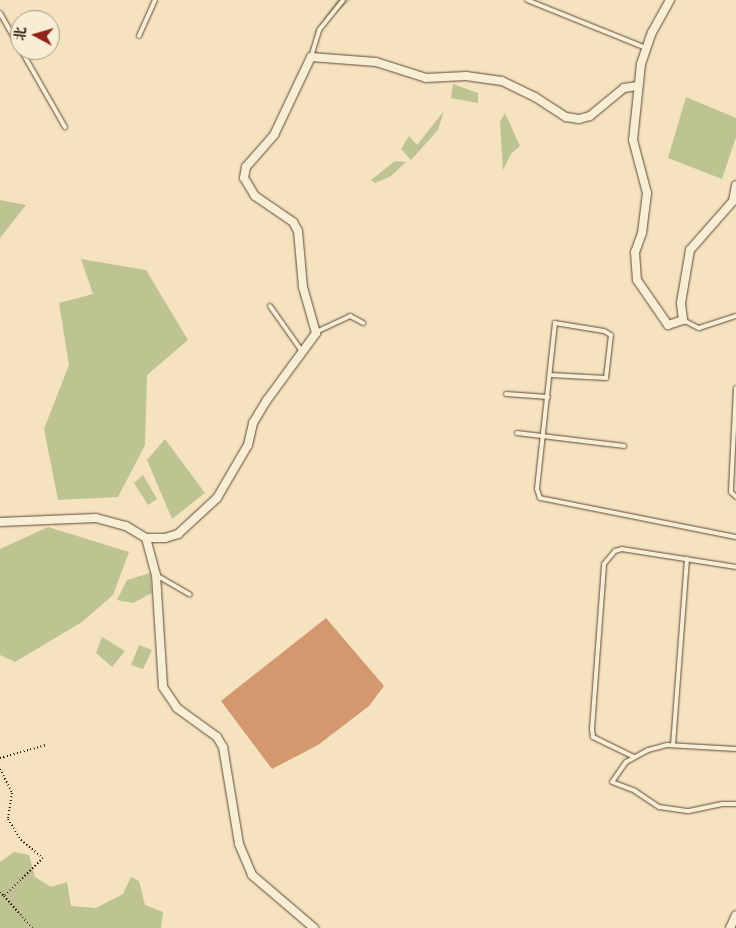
<!DOCTYPE html>
<html>
<head>
<meta charset="utf-8">
<style>
  body { margin:0 }
  #map { position:relative; width:736px; height:928px; overflow:hidden; background:#f5e3bf; font-family:Cardo,"Noto Serif SC",serif }
  div>[style] { position:absolute }
  [style*='--x'] { left:calc(var(--x)*1px); top:calc(var(--y)*1px); width:calc(var(--w)*1px); rotate:calc(var(--a)*1deg) }
  .green>* { inset:0; background:#bdc391 }
  .building>* { inset:0; background:#d3986e }
  .path>* { height:2px; margin-top:-1px; transform-origin:0; background:repeating-linear-gradient(90deg,#2b160b 0 1px,transparent 0 3.5px) }
  .roads { filter:drop-shadow(0 0 1px #5e4938) drop-shadow(0 0 1px #5e4938) }
  .service>* { height:4px; margin:-2px; padding:0 2px; transform-origin:2px; border-radius:2px; background:#f8edd5 }
  .minor>* { height:8px; margin:-4px; padding:0 4px; transform-origin:4px; border-radius:4px; background:#f8edd5 }
  span { translate:-50% -50%; white-space:nowrap; text-align:center; line-height:1.15; -webkit-text-stroke:5px #f8edd5; paint-order:stroke }
  .north { position:absolute; left:10px; top:10px; width:50px; height:50px; box-sizing:border-box; background:#f8edd5; border:1px solid #a69784; border-radius:50%; rotate:276deg; font-size:14px; font-weight:700; line-height:20px; text-align:center; color:#2b160b }
  .north::after { content:''; display:block; margin:auto; width:18px; height:22px; background:#8f2418; clip-path:polygon(50% 0,100% 100%,50% 72%,0 100%) }
</style>
</head>
<body>
<div id="map">
  <div class="green">
    <i style="clip-path:polygon(337px 0,350px 0,313px 34px)"></i>
    <i style="clip-path:polygon(453px 84px,478px 93px,478px 103px,451px 98px)"></i>
    <i style="clip-path:polygon(686px 97px,736px 118px,736px 137px,722px 179px,668px 158px)"></i>
    <i style="clip-path:polygon(444px 111px,438px 130px,411px 160px,401px 149px,409px 136px,417px 145px)"></i>
    <i style="clip-path:polygon(505px 113px,520px 146px,511px 154px,503px 170px,500px 122px)"></i>
    <i style="clip-path:polygon(395px 161px,406px 162px,391px 176px,375px 183px,371px 180px)"></i>
    <i style="clip-path:polygon(0 200px,26px 205px,0 238px)"></i>
    <i style="clip-path:polygon(81px 259px,146px 270px,188px 340px,147px 375px,145px 445px,118px 497px,58px 500px,44px 429px,69px 365px,59px 303px,93px 294px)"></i>
    <i style="clip-path:polygon(165px 439px,205px 493px,172px 519px,147px 460px)"></i>
    <i style="clip-path:polygon(143px 475px,157px 499px,148px 505px,134px 483px)"></i>
    <i style="clip-path:polygon(48px 527px,129px 552px,113px 595px,82px 622px,15px 662px,0 655px,0 549px)"></i>
    <i style="clip-path:polygon(150px 573px,152px 593px,133px 603px,117px 600px,127px 580px)"></i>
    <i style="clip-path:polygon(102px 637px,125px 651px,112px 667px,96px 653px)"></i>
    <i style="clip-path:polygon(139px 645px,152px 650px,143px 669px,131px 665px)"></i>
    <i style="clip-path:polygon(14px 852px,29px 855px,35px 877px,51px 887px,67px 882px,71px 906px,96px 908px,123px 894px,131px 877px,139px 881px,145px 905px,163px 912px,161px 928px,0 928px,0 862px)"></i>
  </div>
  <div class="building">
    <i style="clip-path:polygon(326px 618px,384px 686px,369px 706px,318px 745px,272px 769px,221px 701px)"></i>
  </div>
  <div class="path">
    <i style="--x:0;--y:758;--w:48;--a:-15.8"></i>
    <i style="--x:0;--y:769;--w:27;--a:63"></i>
    <i style="--x:12;--y:793;--w:26;--a:99"></i>
    <i style="--x:8;--y:819;--w:25;--a:58"></i>
    <i style="--x:21;--y:840;--w:28;--a:39"></i>
    <i style="--x:43;--y:858;--w:54;--a:135.7"></i>
    <i style="--x:4;--y:896;--w:43;--a:48.8"></i>
    <i style="--x:0;--y:892;--w:6;--a:45"></i>
  </div>
  <div class="roads">
    <div class="service">
      <i style="--x:527;--y:0;--w:128;--a:22"></i>
      <i style="--x:0;--y:13;--w:40;--a:60.3"></i>
      <i style="--x:139;--y:36;--w:39;--a:-66"></i>
      <i style="--x:21;--y:50;--w:89;--a:60.3"></i>
      <i style="--x:311;--y:57;--w:28;--a:-73"></i>
      <i style="--x:319;--y:30;--w:38;--a:-51"></i>
      <i style="--x:270;--y:306;--w:54;--a:54.8"></i>
      <i style="--x:683;--y:320;--w:18;--a:27"></i>
      <i style="--x:699;--y:328;--w:39;--a:-18"></i>
      <i style="--x:316;--y:332;--w:38;--a:-25"></i>
      <i style="--x:350;--y:316;--w:15;--a:28"></i>
      <i style="--x:550;--y:375;--w:56;--a:3.1"></i>
      <i style="--x:606;--y:378;--w:43;--a:-83.4"></i>
      <i style="--x:611;--y:335;--w:8;--a:-150"></i>
      <i style="--x:604;--y:331;--w:50;--a:-170.7"></i>
      <i style="--x:555;--y:323;--w:167;--a:96.2"></i>
      <i style="--x:537;--y:489;--w:9;--a:72"></i>
      <i style="--x:540;--y:498;--w:200;--a:11.3"></i>
      <i style="--x:736;--y:388;--w:104;--a:92.8"></i>
      <i style="--x:731;--y:492;--w:7;--a:45"></i>
      <i style="--x:506;--y:394;--w:42;--a:4.1"></i>
      <i style="--x:517;--y:433;--w:108;--a:6.9"></i>
      <i style="--x:156;--y:575;--w:39;--a:30"></i>
      <i style="--x:673;--y:745;--w:187;--a:-85.7"></i>
      <i style="--x:736;--y:749;--w:69;--a:-176.7"></i>
      <i style="--x:667;--y:745;--w:20;--a:165"></i>
      <i style="--x:648;--y:750;--w:25;--a:151"></i>
      <i style="--x:626;--y:762;--w:24;--a:125"></i>
      <i style="--x:612;--y:782;--w:25;--a:21"></i>
      <i style="--x:635;--y:791;--w:29;--a:34"></i>
      <i style="--x:659;--y:807;--w:30;--a:8"></i>
      <i style="--x:689;--y:811;--w:34;--a:-12"></i>
      <i style="--x:722;--y:804;--w:14;--a:0"></i>
      <i style="--x:634;--y:757;--w:46;--a:-154"></i>
      <i style="--x:593;--y:737;--w:8;--a:-97"></i>
      <i style="--x:592;--y:729;--w:165;--a:-85.8"></i>
      <i style="--x:604;--y:564;--w:17;--a:-50"></i>
      <i style="--x:615;--y:551;--w:7;--a:-16"></i>
      <i style="--x:622;--y:549;--w:115;--a:9"></i>
    </div>
    <div class="minor">
      <i style="--x:670;--y:0;--w:37;--a:119"></i>
      <i style="--x:652;--y:32;--w:34;--a:109"></i>
      <i style="--x:641;--y:64;--w:76;--a:96"></i>
      <i style="--x:633;--y:140;--w:55;--a:75.2"></i>
      <i style="--x:647;--y:193;--w:40;--a:97.1"></i>
      <i style="--x:642;--y:233;--w:20;--a:110"></i>
      <i style="--x:635;--y:252;--w:28;--a:86"></i>
      <i style="--x:637;--y:280;--w:55;--a:55.4"></i>
      <i style="--x:668;--y:325;--w:16;--a:-18"></i>
      <i style="--x:683;--y:320;--w:17;--a:-97"></i>
      <i style="--x:681;--y:303;--w:54;--a:-80.4"></i>
      <i style="--x:690;--y:250;--w:65;--a:-48.7"></i>
      <i style="--x:733;--y:201;--w:16;--a:-79"></i>
      <i style="--x:0;--y:522;--w:96;--a:-2.4"></i>
      <i style="--x:96;--y:518;--w:31;--a:15"></i>
      <i style="--x:126;--y:526;--w:23;--a:31"></i>
      <i style="--x:146;--y:538;--w:38;--a:75"></i>
      <i style="--x:156;--y:575;--w:112;--a:86.4"></i>
      <i style="--x:163;--y:687;--w:25;--a:56"></i>
      <i style="--x:177;--y:708;--w:49;--a:35.9"></i>
      <i style="--x:217;--y:737;--w:12;--a:59"></i>
      <i style="--x:223;--y:747;--w:98;--a:80.6"></i>
      <i style="--x:239;--y:844;--w:34;--a:67"></i>
      <i style="--x:252;--y:875;--w:82;--a:40.5"></i>
      <i style="--x:146;--y:538;--w:19;--a:0"></i>
      <i style="--x:165;--y:538;--w:14;--a:-17"></i>
      <i style="--x:178;--y:534;--w:53;--a:-42.7"></i>
      <i style="--x:217;--y:498;--w:61;--a:-59.7"></i>
      <i style="--x:248;--y:445;--w:23;--a:-77"></i>
      <i style="--x:253;--y:423;--w:27;--a:-59"></i>
      <i style="--x:267;--y:400;--w:83;--a:-53.8"></i>
      <i style="--x:316;--y:333;--w:48;--a:-105.8"></i>
      <i style="--x:303;--y:287;--w:56;--a:-95.1"></i>
      <i style="--x:298;--y:231;--w:10;--a:-119"></i>
      <i style="--x:293;--y:222;--w:46;--a:-145.6"></i>
      <i style="--x:255;--y:196;--w:21;--a:-121"></i>
      <i style="--x:244;--y:178;--w:11;--a:-80"></i>
      <i style="--x:246;--y:167;--w:43;--a:-48.8"></i>
      <i style="--x:274;--y:135;--w:86;--a:-64.6"></i>
      <i style="--x:311;--y:57;--w:65;--a:4.4"></i>
      <i style="--x:376;--y:62;--w:52;--a:17.7"></i>
      <i style="--x:426;--y:78;--w:40;--a:-2.9"></i>
      <i style="--x:466;--y:76;--w:36;--a:8"></i>
      <i style="--x:502;--y:81;--w:37;--a:26"></i>
      <i style="--x:535;--y:97;--w:37;--a:33"></i>
      <i style="--x:566;--y:117;--w:13;--a:9"></i>
      <i style="--x:579;--y:119;--w:11;--a:-15"></i>
      <i style="--x:590;--y:116;--w:44;--a:-39.5"></i>
      <i style="--x:624;--y:88;--w:14;--a:-8"></i>
      <i style="--x:730;--y:928;--w:14;--a:-65"></i>
    </div>
  </div>
  <div class="north">北</div>
</div>
</body>
</html>
